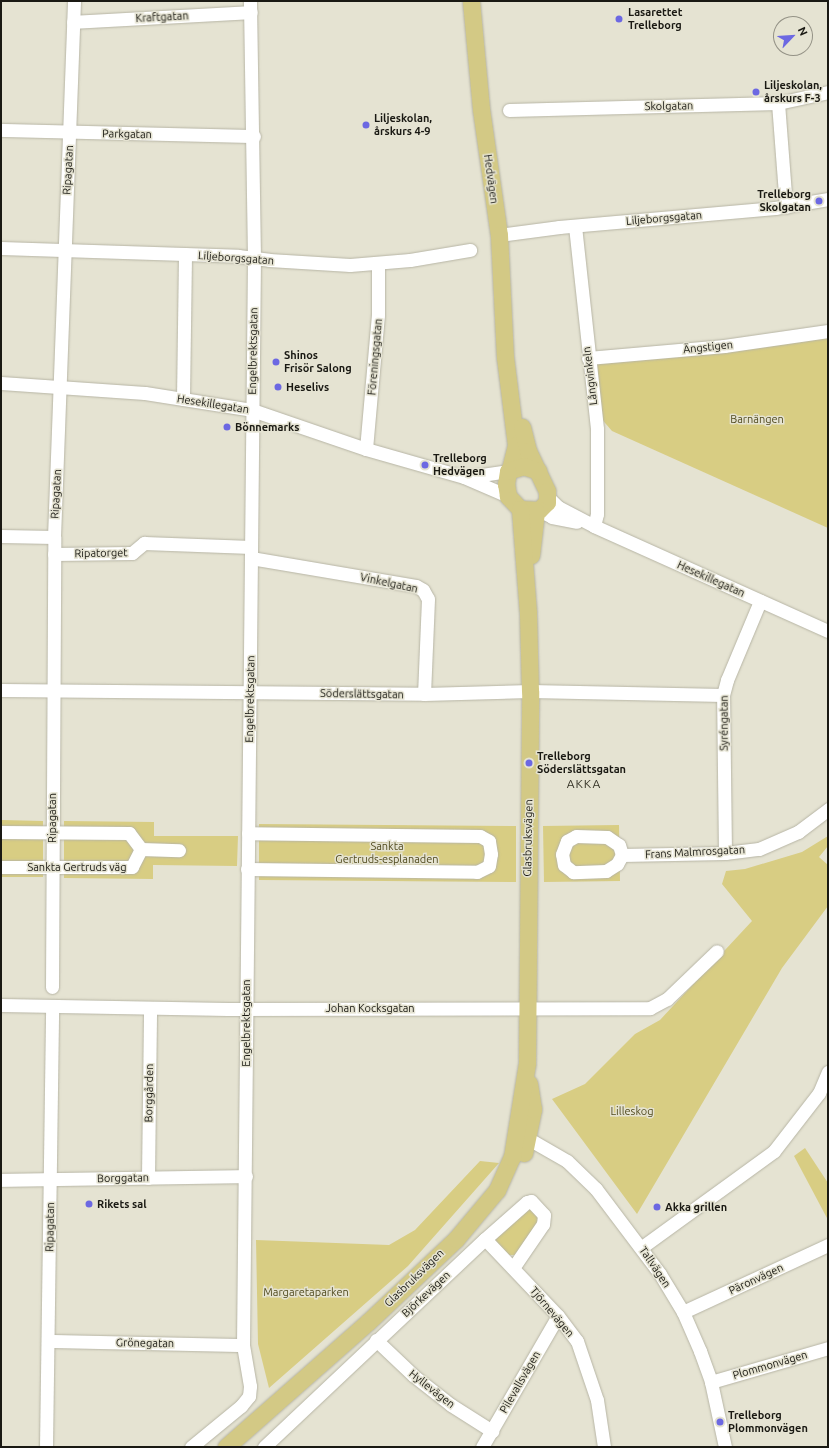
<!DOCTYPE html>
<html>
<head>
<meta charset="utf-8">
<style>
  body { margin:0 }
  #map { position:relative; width:829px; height:1448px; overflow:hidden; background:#e5e3d2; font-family:Ubuntu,sans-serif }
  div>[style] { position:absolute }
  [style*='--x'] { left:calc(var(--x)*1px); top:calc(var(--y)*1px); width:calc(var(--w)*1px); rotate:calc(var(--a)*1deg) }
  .green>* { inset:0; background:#d8cd83 }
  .roads { filter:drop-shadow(0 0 1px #b7b5a5) drop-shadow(0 0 1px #b7b5a5) }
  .minor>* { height:13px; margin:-6.5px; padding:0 6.5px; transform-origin:6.5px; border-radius:6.5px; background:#fff }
  .major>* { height:17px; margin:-8.5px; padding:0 8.5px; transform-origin:8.5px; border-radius:8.5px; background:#d3c985 }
  .dots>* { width:11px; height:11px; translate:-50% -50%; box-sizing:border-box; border:2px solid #e5e3d2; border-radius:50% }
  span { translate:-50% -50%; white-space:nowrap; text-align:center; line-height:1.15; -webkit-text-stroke:3px #e5e3d2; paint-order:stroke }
  .poi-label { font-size:11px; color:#1a1913; font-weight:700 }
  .left { translate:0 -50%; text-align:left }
  .right { translate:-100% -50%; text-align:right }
  .street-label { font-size:11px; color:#1a1913 }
  .park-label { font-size:11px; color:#514b1f }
  .neighbourhood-label { font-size:12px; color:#353326; letter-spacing:1px }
  .frame { position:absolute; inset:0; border:2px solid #1a1913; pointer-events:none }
  .north { position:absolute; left:773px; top:16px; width:40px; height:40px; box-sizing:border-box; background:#e5e3d2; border:1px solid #949286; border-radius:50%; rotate:65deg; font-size:11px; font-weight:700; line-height:16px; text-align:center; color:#1a1913 }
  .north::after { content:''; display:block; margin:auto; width:14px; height:18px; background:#6c68e2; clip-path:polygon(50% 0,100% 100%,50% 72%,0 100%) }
</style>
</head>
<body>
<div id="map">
  <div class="green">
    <i style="clip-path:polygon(828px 337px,828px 528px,612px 431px,599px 416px,593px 367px,598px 363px)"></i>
    <i style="clip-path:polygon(1px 820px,43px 821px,43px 877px,1px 877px)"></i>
    <i style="clip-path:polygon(64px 821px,154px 822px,154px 836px,238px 836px,237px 866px,153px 865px,153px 879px,64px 878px)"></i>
    <i style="clip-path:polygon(259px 824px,516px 826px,516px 882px,259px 880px)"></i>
    <i style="clip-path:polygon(619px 825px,620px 881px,544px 882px,543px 826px)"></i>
    <i style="clip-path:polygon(828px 836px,828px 846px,819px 857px,828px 865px,828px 906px,782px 968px,637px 1214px,552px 1099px,585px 1084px,635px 1034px,660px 1020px,752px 921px,722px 884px,726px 871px,745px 869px,802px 852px)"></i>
    <i style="clip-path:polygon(805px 1148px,828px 1183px,828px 1220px,794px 1156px)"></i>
    <i style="clip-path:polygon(480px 1161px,499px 1163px,408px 1266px,269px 1388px,258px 1344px,256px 1240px,389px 1245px,415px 1230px)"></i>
    <i style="clip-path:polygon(530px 1207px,540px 1220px,517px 1255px,505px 1255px,493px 1239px)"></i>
  </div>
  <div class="roads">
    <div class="minor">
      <i style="--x:73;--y:22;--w:178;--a:-3.2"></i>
      <i style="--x:778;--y:103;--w:104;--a:85.6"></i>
      <i style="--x:509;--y:110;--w:269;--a:-1.5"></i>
      <i style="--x:778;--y:103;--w:51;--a:-12.4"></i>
      <i style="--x:1;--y:130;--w:253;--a:1.4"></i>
      <i style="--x:575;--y:226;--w:204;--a:83.8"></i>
      <i style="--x:597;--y:429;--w:85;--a:90"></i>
      <i style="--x:597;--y:514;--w:12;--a:104"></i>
      <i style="--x:499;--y:235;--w:61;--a:-7.6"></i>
      <i style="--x:559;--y:227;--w:217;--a:-5"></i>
      <i style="--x:775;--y:208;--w:54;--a:-9.6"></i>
      <i style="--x:1;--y:248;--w:237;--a:1.9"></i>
      <i style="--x:238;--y:256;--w:31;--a:7"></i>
      <i style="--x:269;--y:260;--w:81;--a:3.5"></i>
      <i style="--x:350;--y:265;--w:60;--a:-4.8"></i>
      <i style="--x:410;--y:260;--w:61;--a:-9.5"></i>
      <i style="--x:588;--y:358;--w:137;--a:-5"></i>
      <i style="--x:724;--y:346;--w:105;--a:-8.2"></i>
      <i style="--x:1;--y:383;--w:144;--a:4"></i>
      <i style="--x:145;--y:393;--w:108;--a:9"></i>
      <i style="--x:252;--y:410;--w:120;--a:18.9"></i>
      <i style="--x:366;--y:449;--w:102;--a:15.9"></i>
      <i style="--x:464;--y:477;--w:48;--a:23.4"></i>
      <i style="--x:183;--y:399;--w:145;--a:-89.2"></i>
      <i style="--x:366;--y:449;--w:135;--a:-84.9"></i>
      <i style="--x:378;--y:315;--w:51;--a:-90"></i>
      <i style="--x:468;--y:477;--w:40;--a:-8.5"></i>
      <i style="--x:547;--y:496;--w:16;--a:45"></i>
      <i style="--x:558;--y:507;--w:41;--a:27.8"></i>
      <i style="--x:594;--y:526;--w:256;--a:24.2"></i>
      <i style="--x:539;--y:510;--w:15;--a:28"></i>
      <i style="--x:552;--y:517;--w:25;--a:11"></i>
      <i style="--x:1;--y:536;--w:53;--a:1.1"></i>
      <i style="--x:54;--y:554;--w:78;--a:-0.7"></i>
      <i style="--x:132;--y:553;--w:16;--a:-40"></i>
      <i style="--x:144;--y:543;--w:107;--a:2.1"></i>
      <i style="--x:251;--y:558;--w:167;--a:9.6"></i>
      <i style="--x:416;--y:586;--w:8;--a:30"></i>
      <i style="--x:423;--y:590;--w:10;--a:61"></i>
      <i style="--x:428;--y:599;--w:95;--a:92.4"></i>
      <i style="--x:1;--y:690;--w:423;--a:0.5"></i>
      <i style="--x:424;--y:694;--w:106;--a:-1.6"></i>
      <i style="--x:530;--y:691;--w:193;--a:1.2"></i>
      <i style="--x:1;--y:832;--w:128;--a:0.4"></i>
      <i style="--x:129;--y:833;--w:20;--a:53"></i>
      <i style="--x:141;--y:849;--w:20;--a:117"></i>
      <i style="--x:132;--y:867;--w:131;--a:180"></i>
      <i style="--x:576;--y:836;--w:31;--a:2"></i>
      <i style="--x:607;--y:837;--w:14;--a:34"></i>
      <i style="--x:619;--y:845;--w:10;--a:73"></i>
      <i style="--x:622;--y:855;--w:10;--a:119"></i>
      <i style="--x:617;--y:864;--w:13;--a:148"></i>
      <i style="--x:606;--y:871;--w:33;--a:178"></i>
      <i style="--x:573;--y:872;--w:11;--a:-142"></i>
      <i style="--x:564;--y:865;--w:11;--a:-100"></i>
      <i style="--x:562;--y:854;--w:14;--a:-69"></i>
      <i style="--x:567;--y:841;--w:10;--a:-29"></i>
      <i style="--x:141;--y:849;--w:38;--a:2"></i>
      <i style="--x:725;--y:853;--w:158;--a:-90.7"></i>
      <i style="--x:723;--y:695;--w:16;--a:-75"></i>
      <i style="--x:727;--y:680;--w:86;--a:-67.3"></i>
      <i style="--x:622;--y:855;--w:103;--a:-1.1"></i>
      <i style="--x:725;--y:853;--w:34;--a:-7"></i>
      <i style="--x:759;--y:849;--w:43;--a:-23.6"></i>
      <i style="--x:798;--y:832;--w:38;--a:-37"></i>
      <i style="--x:247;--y:869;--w:230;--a:0.7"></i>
      <i style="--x:477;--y:872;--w:13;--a:-27"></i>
      <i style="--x:489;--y:866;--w:12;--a:-81"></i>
      <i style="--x:491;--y:854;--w:13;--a:-99"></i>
      <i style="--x:489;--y:841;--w:10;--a:-151"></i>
      <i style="--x:480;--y:836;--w:232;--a:-179.3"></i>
      <i style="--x:52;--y:987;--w:450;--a:-89.7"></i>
      <i style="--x:54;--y:537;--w:536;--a:-87.86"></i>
      <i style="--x:1;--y:1005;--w:227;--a:1"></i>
      <i style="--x:228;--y:1009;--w:422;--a:-0.1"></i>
      <i style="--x:650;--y:1008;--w:19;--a:-28"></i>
      <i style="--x:667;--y:999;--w:69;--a:-43.8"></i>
      <i style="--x:520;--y:1134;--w:54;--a:29.9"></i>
      <i style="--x:567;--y:1161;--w:40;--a:44"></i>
      <i style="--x:596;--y:1189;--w:106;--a:53"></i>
      <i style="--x:660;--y:1274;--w:44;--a:58.8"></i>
      <i style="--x:683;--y:1312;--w:43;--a:66.4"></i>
      <i style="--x:700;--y:1351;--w:33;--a:70"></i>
      <i style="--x:711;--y:1382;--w:66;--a:77.8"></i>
      <i style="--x:148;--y:1178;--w:170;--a:-89.3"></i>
      <i style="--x:1;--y:1180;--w:245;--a:-0.9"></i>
      <i style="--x:485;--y:1239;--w:106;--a:46.5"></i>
      <i style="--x:558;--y:1316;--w:31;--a:53"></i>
      <i style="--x:577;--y:1341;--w:62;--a:71.3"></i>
      <i style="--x:597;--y:1400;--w:48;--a:81.5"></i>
      <i style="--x:642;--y:1247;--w:163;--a:-36"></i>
      <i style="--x:774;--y:1151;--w:73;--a:-52.2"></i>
      <i style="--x:819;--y:1093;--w:23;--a:-67"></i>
      <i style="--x:683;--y:1312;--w:160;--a:-24.8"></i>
      <i style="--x:376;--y:1340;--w:52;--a:43.5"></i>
      <i style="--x:414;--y:1376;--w:47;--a:38.1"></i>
      <i style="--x:451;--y:1405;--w:49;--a:32.4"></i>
      <i style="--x:48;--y:1341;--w:195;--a:1.2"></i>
      <i style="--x:711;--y:1382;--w:122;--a:-16.2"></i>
      <i style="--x:46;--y:1447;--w:441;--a:-89.2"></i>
      <i style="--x:191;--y:1447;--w:65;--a:-39.4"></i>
      <i style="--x:241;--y:1406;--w:13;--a:-51"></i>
      <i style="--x:249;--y:1396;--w:10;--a:-84"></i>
      <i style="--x:250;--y:1386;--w:42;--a:-99.7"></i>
      <i style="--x:243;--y:1345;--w:1087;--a:-89.42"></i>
      <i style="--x:254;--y:258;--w:257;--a:-90.9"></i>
      <i style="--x:264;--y:1447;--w:303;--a:-43.3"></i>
      <i style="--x:485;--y:1239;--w:56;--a:-41.4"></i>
      <i style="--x:527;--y:1202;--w:4;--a:-14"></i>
      <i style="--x:531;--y:1201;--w:19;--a:47"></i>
      <i style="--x:544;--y:1215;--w:9;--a:96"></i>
      <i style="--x:543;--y:1224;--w:53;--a:124.3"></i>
      <i style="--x:482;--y:1447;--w:151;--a:-59.9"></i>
    </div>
    <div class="major">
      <i style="--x:471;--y:1;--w:108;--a:84.7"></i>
      <i style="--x:481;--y:109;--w:127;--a:81.9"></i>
      <i style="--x:499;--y:235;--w:122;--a:87.2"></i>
      <i style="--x:505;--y:357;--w:89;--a:82.9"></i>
      <i style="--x:516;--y:445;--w:25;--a:104"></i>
      <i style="--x:522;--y:427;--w:25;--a:76"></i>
      <i style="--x:528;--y:451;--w:44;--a:64.6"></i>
      <i style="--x:547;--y:491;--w:11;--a:90"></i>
      <i style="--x:547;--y:502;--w:11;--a:135"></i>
      <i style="--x:539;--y:510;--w:19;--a:-177"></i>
      <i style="--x:520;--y:509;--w:18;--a:-133"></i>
      <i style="--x:508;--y:496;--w:12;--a:-99"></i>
      <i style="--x:506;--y:484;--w:13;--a:-81"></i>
      <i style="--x:508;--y:471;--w:16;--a:-18"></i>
      <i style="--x:523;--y:466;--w:16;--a:18"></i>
      <i style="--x:531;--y:555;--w:44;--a:-83.5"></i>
      <i style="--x:524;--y:1153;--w:45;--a:-78.4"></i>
      <i style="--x:533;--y:1109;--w:26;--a:-99"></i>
      <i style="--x:226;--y:1447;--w:189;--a:-41.4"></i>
      <i style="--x:368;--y:1322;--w:121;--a:-43.3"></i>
      <i style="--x:456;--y:1239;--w:64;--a:-50.1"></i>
      <i style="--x:497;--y:1190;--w:36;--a:-66"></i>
      <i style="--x:512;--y:1157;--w:95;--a:-80.9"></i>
      <i style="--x:527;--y:1063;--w:372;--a:-89.5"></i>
      <i style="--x:530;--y:691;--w:78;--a:-91.5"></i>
      <i style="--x:528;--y:613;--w:104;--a:-94.4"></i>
    </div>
  </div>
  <div class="dots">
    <i style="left:619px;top:19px;background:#6c68e2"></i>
    <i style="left:756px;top:92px;background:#6c68e2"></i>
    <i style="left:366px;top:125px;background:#6c68e2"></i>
    <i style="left:819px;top:201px;background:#6c68e2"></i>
    <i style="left:276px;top:362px;background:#6c68e2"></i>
    <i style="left:278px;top:387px;background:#6c68e2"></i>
    <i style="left:227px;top:427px;background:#6c68e2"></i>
    <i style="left:425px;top:465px;background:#6c68e2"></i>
    <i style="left:529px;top:763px;background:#6c68e2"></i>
    <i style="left:89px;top:1204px;background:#6c68e2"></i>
    <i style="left:657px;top:1207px;background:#6c68e2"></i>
    <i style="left:720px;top:1422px;background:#6c68e2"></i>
  </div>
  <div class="poi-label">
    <span class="left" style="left:628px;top:19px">Lasarettet<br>Trelleborg</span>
    <span class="left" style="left:764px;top:92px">Liljeskolan,<br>årskurs F-3</span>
    <span class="left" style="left:374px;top:125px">Liljeskolan,<br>årskurs 4-9</span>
    <span class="right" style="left:811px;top:201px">Trelleborg<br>Skolgatan</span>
    <span class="left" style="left:284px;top:362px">Shinos<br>Frisör Salong</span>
    <span class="left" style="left:286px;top:387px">Heselivs</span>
    <span class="left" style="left:235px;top:427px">Bönnemarks</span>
    <span class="left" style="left:433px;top:465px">Trelleborg<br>Hedvägen</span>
    <span class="left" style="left:537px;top:763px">Trelleborg<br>Söderslättsgatan</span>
    <span class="left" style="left:97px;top:1204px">Rikets sal</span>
    <span class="left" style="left:665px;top:1207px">Akka grillen</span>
    <span class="left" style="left:728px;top:1422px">Trelleborg<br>Plommonvägen</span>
  </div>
  <div class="street-label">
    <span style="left:162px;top:17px;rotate:-3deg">Kraftgatan</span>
    <span style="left:669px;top:106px;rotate:-1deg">Skolgatan</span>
    <span style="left:127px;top:134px;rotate:1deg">Parkgatan</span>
    <span style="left:68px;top:170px;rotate:-87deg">Ripagatan</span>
    <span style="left:491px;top:179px;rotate:82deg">Hedvägen</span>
    <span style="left:664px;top:218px;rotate:-5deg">Liljeborgsgatan</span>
    <span style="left:236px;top:258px;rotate:4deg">Liljeborgsgatan</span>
    <span style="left:708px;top:347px;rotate:-6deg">Ängstigen</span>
    <span style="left:253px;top:351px;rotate:-89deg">Engelbrektsgatan</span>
    <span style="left:375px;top:357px;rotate:-85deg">Föreningsgatan</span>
    <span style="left:590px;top:376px;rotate:-97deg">Långvinkeln</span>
    <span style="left:213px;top:404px;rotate:9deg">Hesekillegatan</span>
    <span style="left:56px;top:494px;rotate:-87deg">Ripagatan</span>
    <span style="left:101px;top:553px;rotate:-1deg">Ripatorget</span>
    <span style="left:711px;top:579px;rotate:24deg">Hesekillegatan</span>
    <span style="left:389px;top:583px;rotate:12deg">Vinkelgatan</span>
    <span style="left:362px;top:694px;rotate:1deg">Söderslättsgatan</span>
    <span style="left:250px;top:699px;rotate:-89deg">Engelbrektsgatan</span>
    <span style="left:724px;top:723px;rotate:-90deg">Syréngatan</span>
    <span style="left:52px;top:818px;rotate:-90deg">Ripagatan</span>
    <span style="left:528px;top:838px;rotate:-89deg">Glasbruksvägen</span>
    <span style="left:695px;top:852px;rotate:-3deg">Frans Malmrosgatan</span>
    <span style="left:77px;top:867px">Sankta Gertruds väg</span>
    <span style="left:370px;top:1008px">Johan Kocksgatan</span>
    <span style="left:246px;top:1023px;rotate:-90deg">Engelbrektsgatan</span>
    <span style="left:149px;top:1093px;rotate:-89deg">Borggården</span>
    <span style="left:123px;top:1178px;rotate:-1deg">Borggatan</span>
    <span style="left:50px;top:1227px;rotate:-89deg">Ripagatan</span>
    <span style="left:655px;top:1267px;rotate:56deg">Tallvägen</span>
    <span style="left:414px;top:1278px;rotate:-44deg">Glasbruksvägen</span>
    <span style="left:756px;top:1279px;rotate:-25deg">Päronvägen</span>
    <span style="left:426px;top:1294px;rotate:-43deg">Björkevägen</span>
    <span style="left:552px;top:1312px;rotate:50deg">Tjörnevägen</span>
    <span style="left:145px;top:1343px;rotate:1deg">Grönegatan</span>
    <span style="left:770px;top:1365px;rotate:-16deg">Plommonvägen</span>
    <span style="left:520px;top:1382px;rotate:-60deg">Pilevallsvägen</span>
    <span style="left:432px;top:1389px;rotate:38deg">Hyllevägen</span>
  </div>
  <div class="park-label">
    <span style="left:757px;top:419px">Barnängen</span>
    <span style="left:387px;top:853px">Sankta<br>Gertruds-esplanaden</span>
    <span style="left:632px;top:1111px">Lilleskog</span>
    <span style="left:306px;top:1292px">Margaretaparken</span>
  </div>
  <div class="neighbourhood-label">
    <span style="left:584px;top:784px">AKKA</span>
  </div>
  <div class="frame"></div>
  <div class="north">N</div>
</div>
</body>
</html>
